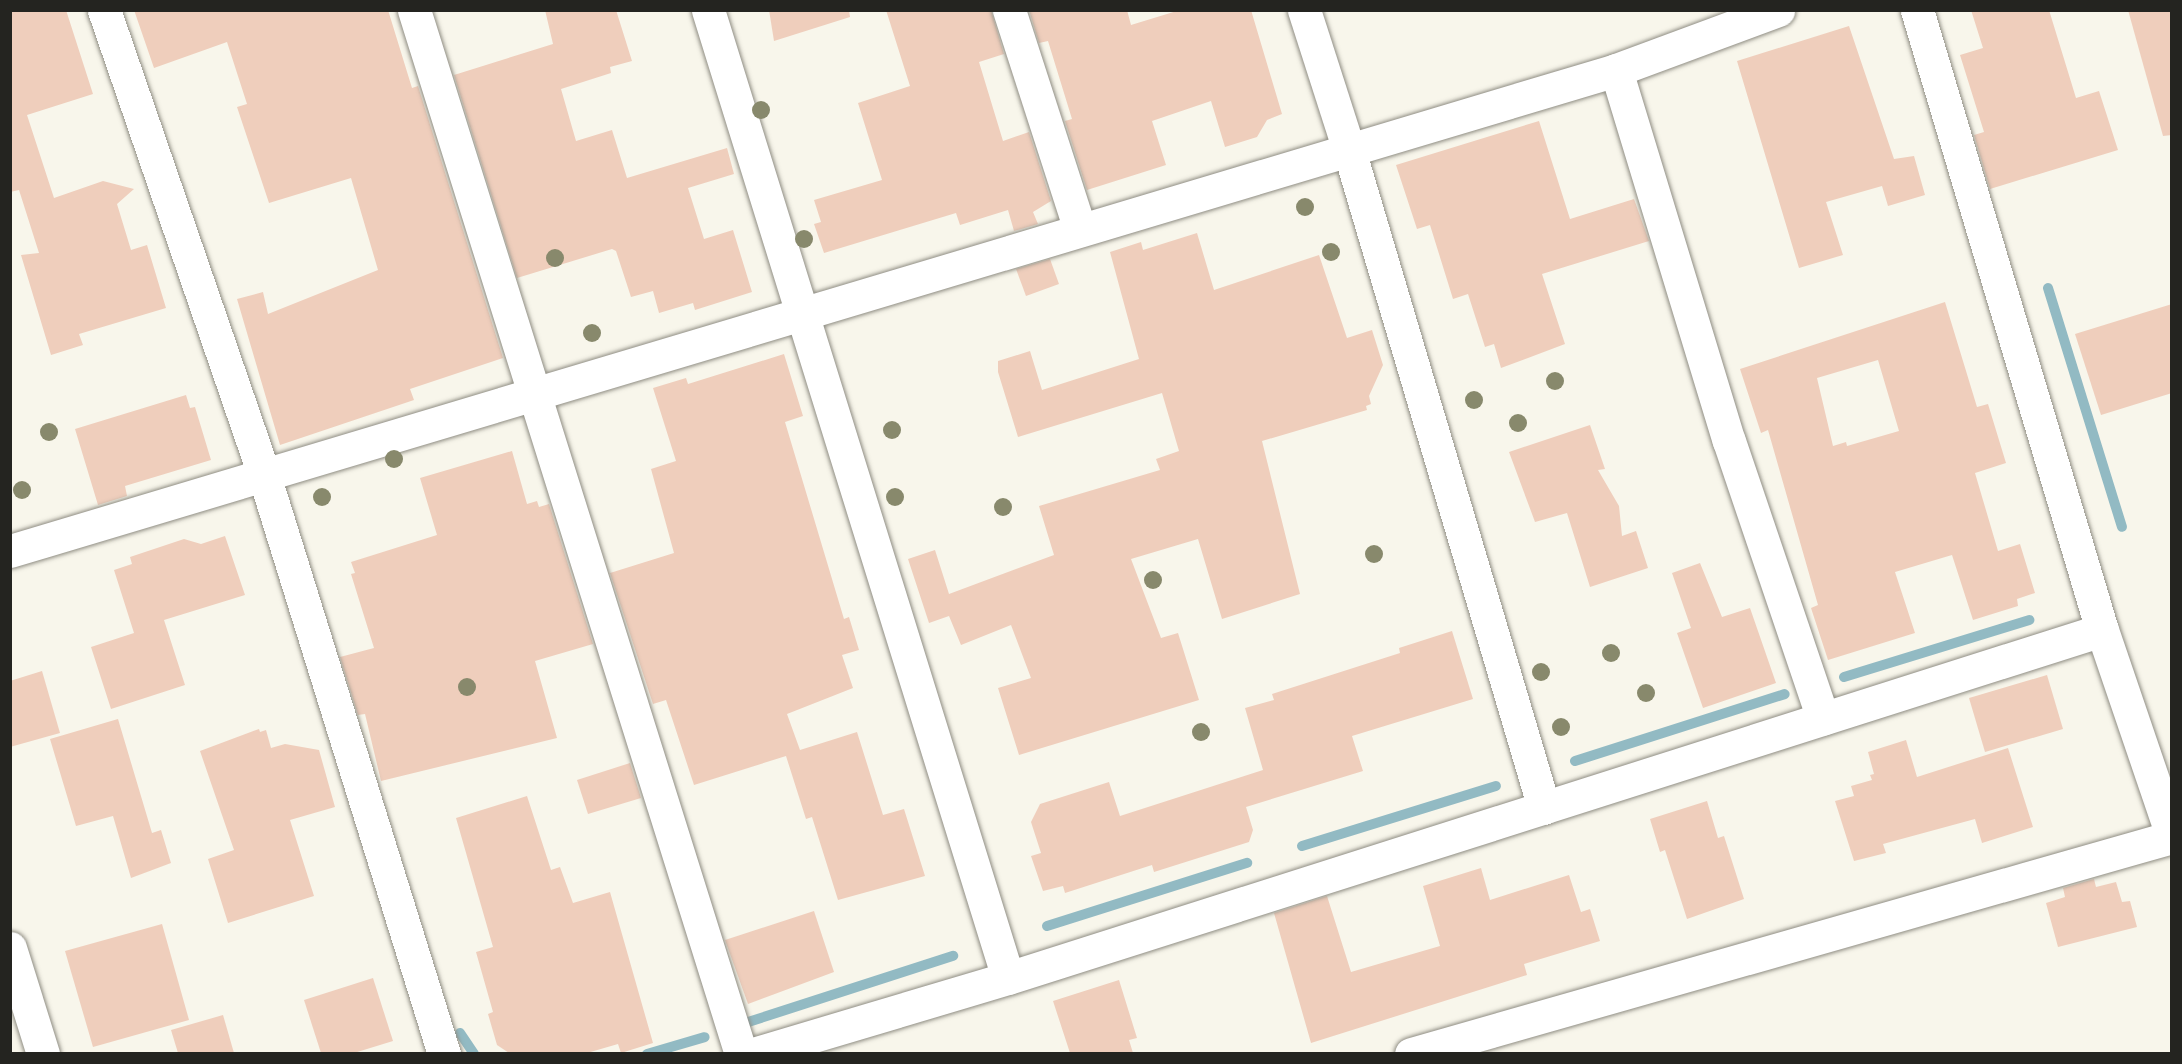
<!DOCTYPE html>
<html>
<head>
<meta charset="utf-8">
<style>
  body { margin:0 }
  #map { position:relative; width:2182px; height:1064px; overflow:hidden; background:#f8f6eb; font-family:"Sofia Sans Condensed",sans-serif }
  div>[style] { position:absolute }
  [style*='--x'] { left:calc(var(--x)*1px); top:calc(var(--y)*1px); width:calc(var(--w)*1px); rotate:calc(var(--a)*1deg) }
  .stream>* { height:10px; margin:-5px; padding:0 5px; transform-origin:5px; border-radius:5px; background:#92bac3 }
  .building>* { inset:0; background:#efcebc }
  .roads { filter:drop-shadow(0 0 2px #8f8d83) drop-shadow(0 0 2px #8f8d83) }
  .minor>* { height:33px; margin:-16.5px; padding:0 16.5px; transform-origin:16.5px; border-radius:16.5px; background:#fff }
  .trees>* { width:18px; height:18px; margin:-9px; border-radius:50%; background:#88896c }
  span { translate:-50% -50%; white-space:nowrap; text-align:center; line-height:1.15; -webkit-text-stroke:4.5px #f8f6eb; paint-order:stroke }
  .frame { position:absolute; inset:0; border:12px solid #242420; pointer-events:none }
</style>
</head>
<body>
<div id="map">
  <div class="stream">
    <i style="--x:2048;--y:288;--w:250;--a:72.8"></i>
    <i style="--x:1844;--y:677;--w:194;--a:-17.1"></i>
    <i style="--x:1575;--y:761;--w:220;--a:-17.7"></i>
    <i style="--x:1302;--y:846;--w:203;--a:-17.2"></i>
    <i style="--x:1047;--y:926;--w:210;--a:-17.5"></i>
    <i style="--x:742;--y:1024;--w:222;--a:-17.9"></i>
    <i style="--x:460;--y:1033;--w:25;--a:56"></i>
    <i style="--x:647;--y:1054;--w:60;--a:-16.3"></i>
  </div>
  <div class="building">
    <i style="clip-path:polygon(10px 10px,66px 10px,93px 94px,27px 115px,54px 198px,103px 181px,134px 189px,117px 204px,131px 250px,147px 245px,166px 308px,79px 334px,83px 345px,51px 355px,21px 255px,39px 253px,19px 190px,10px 192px)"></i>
    <i style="clip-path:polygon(134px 10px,388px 10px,412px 88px,418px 86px,503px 358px,410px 389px,414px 400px,280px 445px,237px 299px,263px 292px,268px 314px,378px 270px,351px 178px,269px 203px,237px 107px,247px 104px,227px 42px,154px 68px)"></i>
    <i style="clip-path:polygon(545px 10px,616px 10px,632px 61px,610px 67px,611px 73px,561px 89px,576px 141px,612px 130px,627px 178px,727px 148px,734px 174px,688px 188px,704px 239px,733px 230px,752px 292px,695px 310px,693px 303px,659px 313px,653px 291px,631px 297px,616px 251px,612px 249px,517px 278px,454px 75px,553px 44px)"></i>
    <i style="clip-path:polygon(769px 10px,849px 10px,850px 17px,774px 41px)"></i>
    <i style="clip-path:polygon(886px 10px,991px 10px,1004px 54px,979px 62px,1003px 141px,1029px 132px,1051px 201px,1033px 212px,1038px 224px,1014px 231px,1008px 210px,960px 225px,956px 213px,824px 253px,814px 224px,821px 222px,814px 200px,882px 180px,858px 103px,910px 86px)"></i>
    <i style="clip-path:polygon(1029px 10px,1127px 10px,1131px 25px,1180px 10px,1251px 10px,1282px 114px,1267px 120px,1257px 137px,1225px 147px,1211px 101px,1152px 121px,1166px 165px,1087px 190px,1065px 121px,1072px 119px,1048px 41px,1039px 43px)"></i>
    <i style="clip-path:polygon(1971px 10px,2049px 10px,2076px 98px,2099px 91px,2118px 150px,1990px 189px,1974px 135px,1984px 132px,1960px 55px,1983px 48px)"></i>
    <i style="clip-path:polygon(2128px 10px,2172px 10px,2172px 135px,2163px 136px)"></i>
    <i style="clip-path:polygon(1849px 26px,1894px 159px,1914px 156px,1925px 195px,1888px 206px,1882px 186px,1826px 202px,1843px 255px,1799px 268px,1737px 61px)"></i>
    <i style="clip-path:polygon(1539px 121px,1570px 219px,1634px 199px,1649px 241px,1542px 274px,1565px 344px,1501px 368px,1494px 344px,1485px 347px,1468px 294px,1453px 299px,1430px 225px,1417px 229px,1396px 165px)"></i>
    <i style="clip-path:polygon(1197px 233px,1214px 290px,1319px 255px,1347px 338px,1372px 330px,1383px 365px,1369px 396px,1371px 404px,1366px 406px,1367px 410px,1262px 441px,1300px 594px,1222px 619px,1198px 539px,1131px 559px,1161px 638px,1178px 633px,1199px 700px,1019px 755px,998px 688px,1031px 678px,1011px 625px,961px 645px,949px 616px,929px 623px,908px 559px,935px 550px,949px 594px,1054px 555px,1039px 506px,1160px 470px,1156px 459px,1179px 451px,1162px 393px,1018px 437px,998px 372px,998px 361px,1030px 351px,1042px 390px,1139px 359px,1110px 252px,1141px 242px,1143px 250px)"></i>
    <i style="clip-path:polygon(1050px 259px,1059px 284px,1026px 296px,1016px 269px)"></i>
    <i style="clip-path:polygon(evenodd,1945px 302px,1977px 407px,1988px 404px,2006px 463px,1975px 473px,1998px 551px,2020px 544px,2035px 593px,2017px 599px,2018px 606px,1973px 620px,1952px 555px,1895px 572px,1915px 633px,1828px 660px,1811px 608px,1818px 605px,1768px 430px,1761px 433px,1740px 369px,1945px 302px,1878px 360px,1899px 431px,1847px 446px,1846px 442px,1833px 446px,1817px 378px,1878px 360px)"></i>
    <i style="clip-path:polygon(2172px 304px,2172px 393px,2101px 415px,2075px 334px)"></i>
    <i style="clip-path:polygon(784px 354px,803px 416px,785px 422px,844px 619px,849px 617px,859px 650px,842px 655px,853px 688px,787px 714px,800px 750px,857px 732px,883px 815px,904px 809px,925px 876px,838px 900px,812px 817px,806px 819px,786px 756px,694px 785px,666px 700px,653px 704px,610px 573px,674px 553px,651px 469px,676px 461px,653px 388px,686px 378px,688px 384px)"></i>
    <i style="clip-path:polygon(186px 395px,190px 408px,195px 407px,211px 460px,125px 486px,127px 496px,98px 505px,75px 429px)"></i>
    <i style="clip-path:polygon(1590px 425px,1605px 469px,1598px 470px,1619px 506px,1622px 536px,1636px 531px,1648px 568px,1590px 587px,1567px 513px,1535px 522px,1509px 452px)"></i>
    <i style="clip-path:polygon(512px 451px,527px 504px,537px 501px,539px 507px,549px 504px,593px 644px,535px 661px,557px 738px,381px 781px,365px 714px,358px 715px,340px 657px,374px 648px,351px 574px,355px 573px,351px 562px,437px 535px,420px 478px)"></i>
    <i style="clip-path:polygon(225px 536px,245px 595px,164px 620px,185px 685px,111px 709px,91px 647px,134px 633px,114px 570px,132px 564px,130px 557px,184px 539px,201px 544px)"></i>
    <i style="clip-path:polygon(1700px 563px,1722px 617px,1750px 608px,1776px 683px,1703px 708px,1677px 633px,1691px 628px,1672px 573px)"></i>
    <i style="clip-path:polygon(1452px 631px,1473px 699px,1352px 736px,1363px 771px,1246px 807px,1253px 830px,1249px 842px,1154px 872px,1152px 865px,1065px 893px,1063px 886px,1043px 891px,1031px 856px,1041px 853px,1031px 822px,1040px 804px,1109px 782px,1120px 816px,1263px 770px,1245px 708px,1274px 700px,1272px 694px,1400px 653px,1399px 648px)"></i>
    <i style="clip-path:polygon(42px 671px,60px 733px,10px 747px,10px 681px)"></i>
    <i style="clip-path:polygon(2047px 675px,2063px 729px,1985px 752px,1969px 698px)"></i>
    <i style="clip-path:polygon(118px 719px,152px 833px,161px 830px,171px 863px,131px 878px,113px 816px,76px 826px,50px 739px)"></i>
    <i style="clip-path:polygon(259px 729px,260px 732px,266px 730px,271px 748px,285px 744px,319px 750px,335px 807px,290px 820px,314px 896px,228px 923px,208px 859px,234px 850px,200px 751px)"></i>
    <i style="clip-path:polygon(1906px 740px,1917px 777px,2008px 748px,2033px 827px,1982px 843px,1975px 819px,1883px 844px,1886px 853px,1854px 861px,1835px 801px,1854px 796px,1851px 786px,1872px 780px,1870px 775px,1874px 774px,1868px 752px)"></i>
    <i style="clip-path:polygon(630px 763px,641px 798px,588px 814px,577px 780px)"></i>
    <i style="clip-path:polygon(527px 796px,551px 870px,560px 867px,573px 903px,610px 892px,653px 1043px,621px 1053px,618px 1044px,587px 1053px,509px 1053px,497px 1045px,488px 1014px,493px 1012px,476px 952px,493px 947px,456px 818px)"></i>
    <i style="clip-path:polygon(1707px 801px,1718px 838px,1724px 836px,1744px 899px,1687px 919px,1665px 850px,1660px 852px,1650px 819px)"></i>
    <i style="clip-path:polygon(1481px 868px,1490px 900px,1569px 875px,1581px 912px,1590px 909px,1600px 941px,1524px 964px,1527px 975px,1311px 1043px,1274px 913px,1327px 896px,1351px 972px,1440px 946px,1423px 886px)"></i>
    <i style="clip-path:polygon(2094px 879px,2096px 887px,2116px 882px,2122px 902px,2130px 901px,2137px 927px,2058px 947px,2046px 903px,2065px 897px,2063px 888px)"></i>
    <i style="clip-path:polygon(814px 911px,834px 972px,748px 1004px,725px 940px)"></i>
    <i style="clip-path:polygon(162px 924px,189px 1020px,93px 1047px,65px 951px)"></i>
    <i style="clip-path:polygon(373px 978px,393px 1041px,354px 1053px,321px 1053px,304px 1000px)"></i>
    <i style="clip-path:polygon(1119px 980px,1137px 1038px,1129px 1040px,1133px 1053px,1070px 1053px,1053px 1001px)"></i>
    <i style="clip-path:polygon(223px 1015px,234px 1053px,178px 1053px,171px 1030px)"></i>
  </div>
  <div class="roads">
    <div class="minor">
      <i style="--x:104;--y:10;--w:492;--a:71"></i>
      <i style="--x:264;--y:475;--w:606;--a:72.73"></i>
      <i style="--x:414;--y:10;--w:1094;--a:72.61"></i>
      <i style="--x:708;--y:10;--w:1013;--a:72.78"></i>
      <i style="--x:1009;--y:10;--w:231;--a:72.1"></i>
      <i style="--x:1304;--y:10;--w:147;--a:72.2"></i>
      <i style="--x:1349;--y:150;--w:686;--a:73.49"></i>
      <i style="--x:1917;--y:10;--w:647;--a:73.39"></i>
      <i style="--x:2102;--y:630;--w:218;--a:71.2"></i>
      <i style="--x:1616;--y:70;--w:388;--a:73.1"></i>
      <i style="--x:1729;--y:441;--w:293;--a:71.3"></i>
      <i style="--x:10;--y:551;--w:1676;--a:-16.67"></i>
      <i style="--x:1616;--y:70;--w:173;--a:-20.3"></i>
      <i style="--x:10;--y:948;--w:111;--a:72.7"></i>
      <i style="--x:753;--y:1054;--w:266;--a:-16.6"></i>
      <i style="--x:1008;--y:978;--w:1148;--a:-17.65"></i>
      <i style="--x:1411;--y:1054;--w:791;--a:-15.92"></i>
    </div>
  </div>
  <div class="trees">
    <i style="left:761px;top:110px"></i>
    <i style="left:1305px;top:207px"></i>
    <i style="left:804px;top:239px"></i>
    <i style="left:1331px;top:252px"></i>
    <i style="left:555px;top:258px"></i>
    <i style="left:592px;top:333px"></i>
    <i style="left:1555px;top:381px"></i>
    <i style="left:1474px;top:400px"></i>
    <i style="left:1518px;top:423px"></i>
    <i style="left:892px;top:430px"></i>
    <i style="left:49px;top:432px"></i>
    <i style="left:394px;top:459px"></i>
    <i style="left:22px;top:490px"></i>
    <i style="left:322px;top:497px"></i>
    <i style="left:895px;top:497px"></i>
    <i style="left:1003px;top:507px"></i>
    <i style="left:1374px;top:554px"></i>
    <i style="left:1153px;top:580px"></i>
    <i style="left:1611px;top:653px"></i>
    <i style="left:1541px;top:672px"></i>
    <i style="left:467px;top:687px"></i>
    <i style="left:1646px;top:693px"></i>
    <i style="left:1561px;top:727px"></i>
    <i style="left:1201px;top:732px"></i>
  </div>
  <div class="frame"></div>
</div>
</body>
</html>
